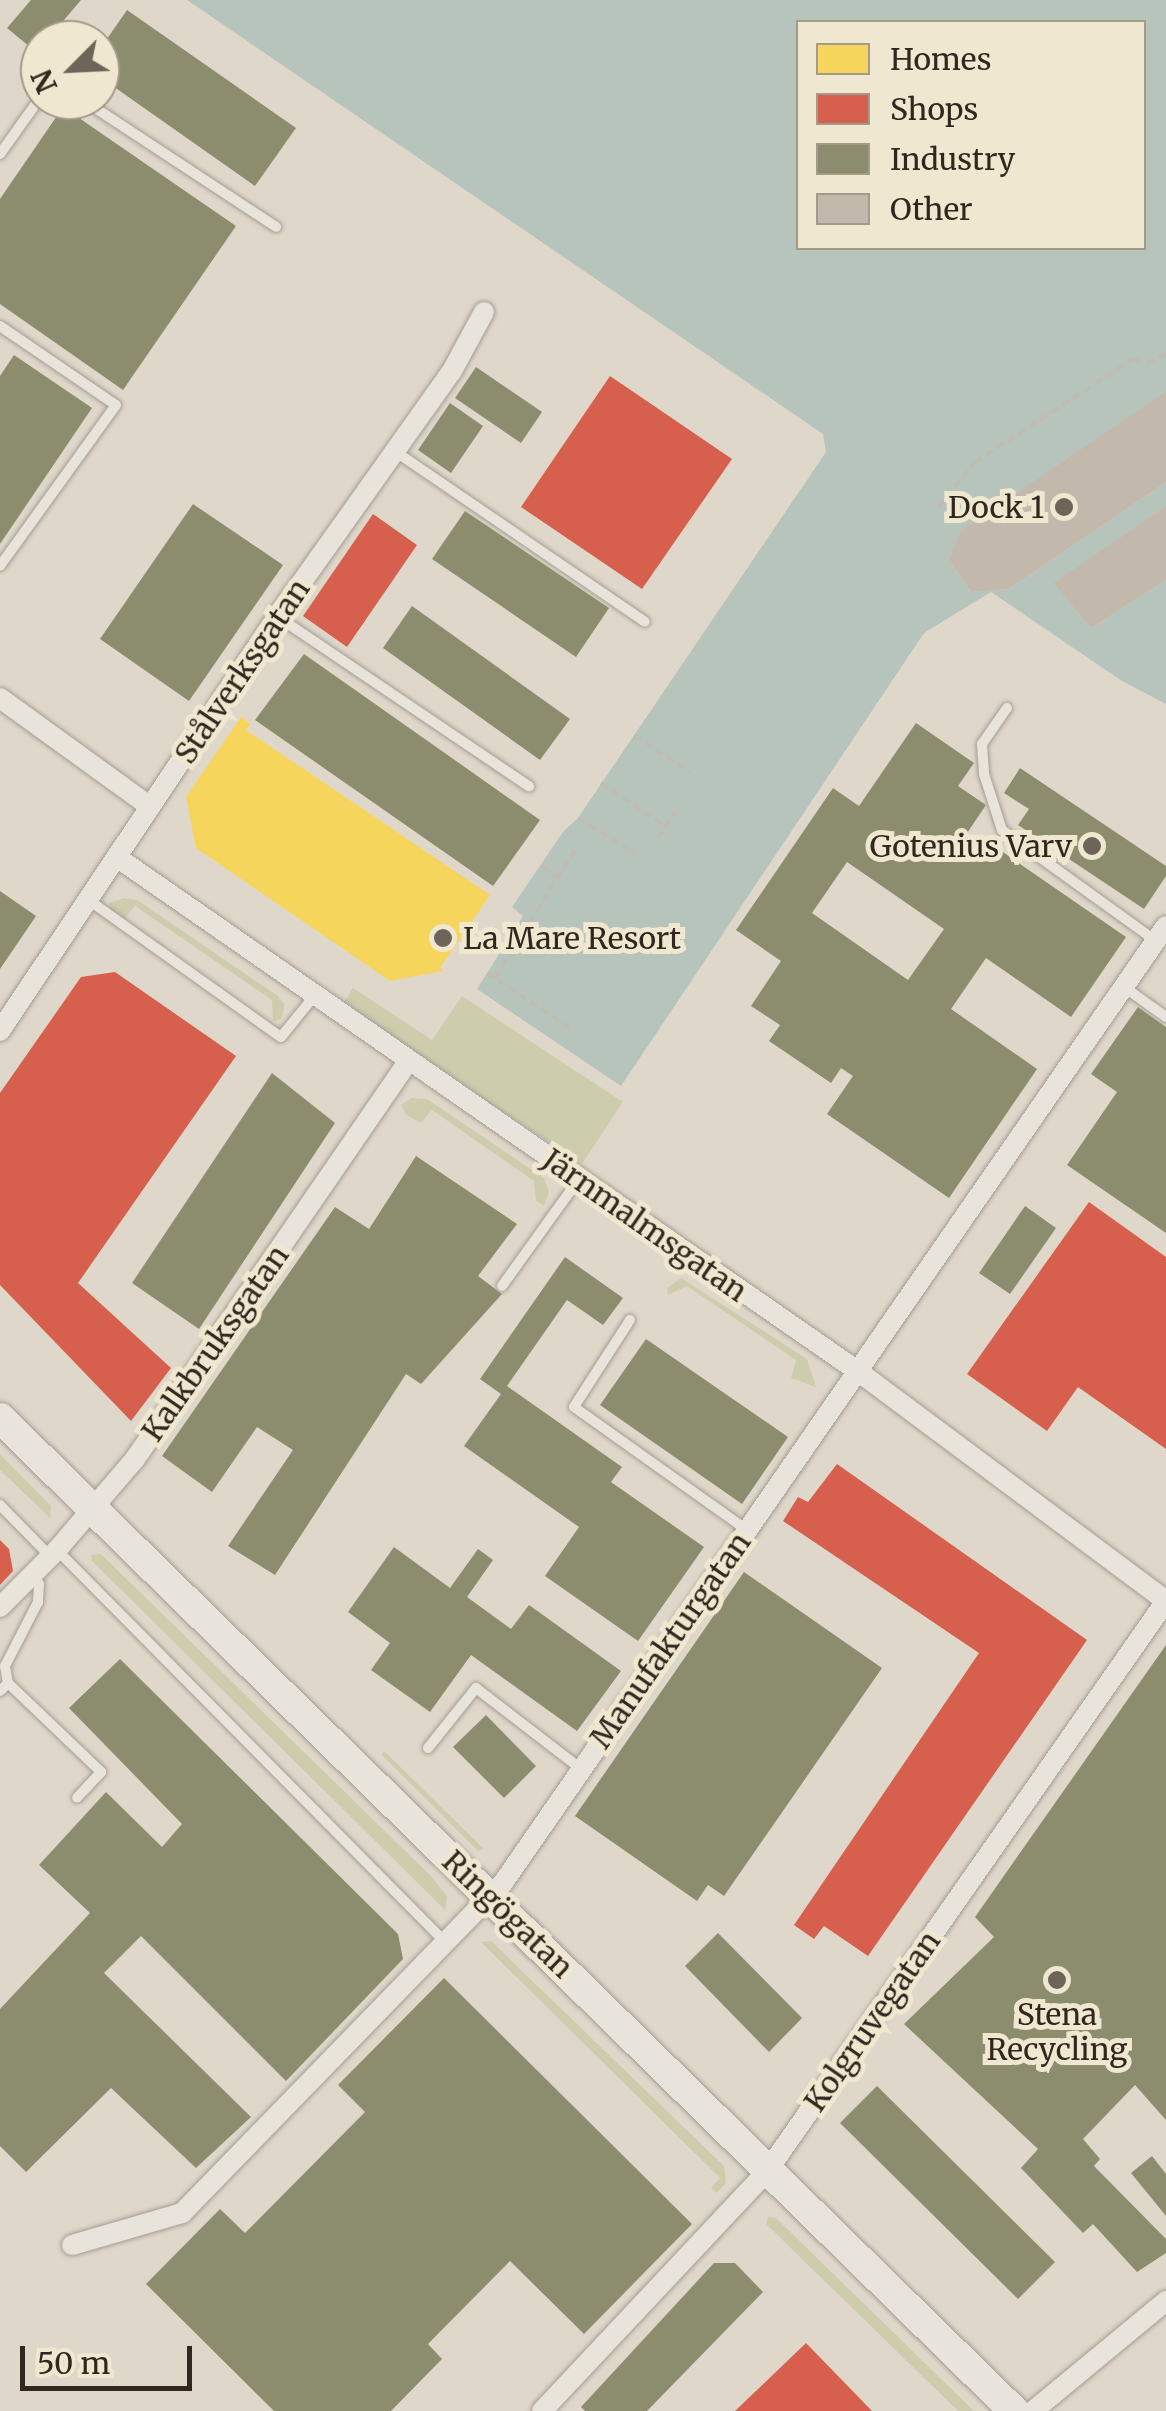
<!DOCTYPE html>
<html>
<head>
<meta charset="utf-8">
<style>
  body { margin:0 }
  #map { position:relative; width:1166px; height:2411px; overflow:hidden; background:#dfd8ca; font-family:Merriweather,serif }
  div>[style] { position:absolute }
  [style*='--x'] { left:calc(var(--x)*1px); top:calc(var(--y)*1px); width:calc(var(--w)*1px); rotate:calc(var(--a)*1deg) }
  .green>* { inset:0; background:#cdcdae }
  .water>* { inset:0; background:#b6c4bb }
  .homes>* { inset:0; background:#f6d55c }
  .shops>* { inset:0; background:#d6604d }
  .industry>* { inset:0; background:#8c8c6e }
  .building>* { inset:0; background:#c2b8ab }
  .path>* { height:4px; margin-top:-2px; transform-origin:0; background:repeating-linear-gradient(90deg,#c0bbb3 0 8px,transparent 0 13px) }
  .roads { filter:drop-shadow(0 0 2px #a49d94) drop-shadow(0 0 2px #a49d94) }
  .lane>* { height:10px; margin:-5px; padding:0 5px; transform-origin:5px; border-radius:5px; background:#e8e4db }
  .street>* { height:20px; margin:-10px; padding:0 10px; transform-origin:10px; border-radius:10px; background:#e8e4db }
  .secondary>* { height:30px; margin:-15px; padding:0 15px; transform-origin:15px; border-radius:15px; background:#e8e4db }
  .dots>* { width:28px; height:28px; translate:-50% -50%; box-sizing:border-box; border:5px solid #f0e7d0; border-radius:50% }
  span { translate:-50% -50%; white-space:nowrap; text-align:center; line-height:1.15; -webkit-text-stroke:10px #f0e7d0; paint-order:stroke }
  .poi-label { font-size:30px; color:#31271e }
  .right { translate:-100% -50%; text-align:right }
  .left { translate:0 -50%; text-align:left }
  .street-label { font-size:30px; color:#31271e }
  .legend { position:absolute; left:796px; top:20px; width:350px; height:230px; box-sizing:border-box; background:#f0e7d0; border:2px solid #a49a89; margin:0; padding:12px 18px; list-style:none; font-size:30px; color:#31271e }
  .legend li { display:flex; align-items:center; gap:20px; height:50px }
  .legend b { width:50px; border:2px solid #a49a89 }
  .north { position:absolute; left:20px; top:20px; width:100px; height:100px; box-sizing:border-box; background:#f0e7d0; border:2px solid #a49a89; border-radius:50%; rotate:246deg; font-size:28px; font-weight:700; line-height:40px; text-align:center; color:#31271e }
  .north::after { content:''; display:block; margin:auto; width:35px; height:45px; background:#6e655a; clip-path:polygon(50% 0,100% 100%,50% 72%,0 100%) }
  .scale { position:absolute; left:20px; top:2346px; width:172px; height:45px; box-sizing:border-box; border:5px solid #31271e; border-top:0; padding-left:12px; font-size:30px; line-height:35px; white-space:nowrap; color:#31271e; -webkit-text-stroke:8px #f0e7d0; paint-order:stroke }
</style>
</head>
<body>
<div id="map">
  <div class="green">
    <i style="clip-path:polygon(124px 898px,137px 900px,278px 996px,285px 1005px,281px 1019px,273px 1021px,272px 1000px,135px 906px,125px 918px,110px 909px,109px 903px)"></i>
    <i style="clip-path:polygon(353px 988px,432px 1040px,462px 996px,623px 1102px,582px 1164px,342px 1005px)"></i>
    <i style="clip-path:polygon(411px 1098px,427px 1099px,544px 1178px,549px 1192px,544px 1206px,536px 1201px,534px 1181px,432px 1110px,421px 1123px,406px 1115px,401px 1105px)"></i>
    <i style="clip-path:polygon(681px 1278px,807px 1359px,816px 1387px,791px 1378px,796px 1360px,687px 1286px,668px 1295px,667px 1288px)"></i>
    <i style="clip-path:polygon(0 1454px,51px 1506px,50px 1518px,0 1470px)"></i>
    <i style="clip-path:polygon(101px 1554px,431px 1876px,447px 1896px,445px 1910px,92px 1561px,91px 1555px)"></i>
    <i style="clip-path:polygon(384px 1751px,484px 1849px,478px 1851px,382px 1755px)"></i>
    <i style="clip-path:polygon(491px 1941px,724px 2166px,726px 2183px,717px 2193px,711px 2188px,720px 2178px,481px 1942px)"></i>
    <i style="clip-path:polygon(768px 2217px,776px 2218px,974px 2411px,958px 2411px,766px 2224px)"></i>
  </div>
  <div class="water">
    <i style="clip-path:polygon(evenodd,187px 0,1166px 0,1166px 391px,962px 531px,949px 560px,971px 592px,1009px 589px,1166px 482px,1166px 506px,1055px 583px,1091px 628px,1166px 580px,1166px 704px,1122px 681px,991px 592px,924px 633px,621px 1086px,477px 989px,523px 916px,512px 907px,563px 832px,578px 818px,826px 452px,823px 434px,187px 0,798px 22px,1144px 22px,1144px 248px,798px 248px,798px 22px)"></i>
  </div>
  <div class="homes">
    <i style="clip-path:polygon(241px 717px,251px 724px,246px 730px,490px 895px,440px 968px,443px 971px,390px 981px,196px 848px,186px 797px)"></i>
  </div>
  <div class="shops">
    <i style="clip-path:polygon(610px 376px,732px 459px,642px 589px,521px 507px)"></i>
    <i style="clip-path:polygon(373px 514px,417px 545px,347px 647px,303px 616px)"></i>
    <i style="clip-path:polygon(115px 972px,236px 1056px,78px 1283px,171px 1368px,131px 1421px,0 1285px,0 1093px,81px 977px)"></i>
    <i style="clip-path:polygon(1089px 1202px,1166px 1257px,1166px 1449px,1078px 1387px,1047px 1431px,967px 1374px)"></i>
    <i style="clip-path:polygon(837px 1464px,1087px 1640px,868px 1956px,824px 1926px,814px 1939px,794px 1925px,979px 1653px,783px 1521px,798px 1497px,808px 1502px)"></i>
    <i style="clip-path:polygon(0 1540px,9px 1549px,13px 1571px,0 1585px)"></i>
    <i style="clip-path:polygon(806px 2343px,872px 2411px,735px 2411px)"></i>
  </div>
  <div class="industry">
    <i style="clip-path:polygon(31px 0,81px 0,47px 40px,40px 40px,36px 52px,7px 28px)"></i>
    <i style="clip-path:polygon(127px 10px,296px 128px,255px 186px,100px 77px,100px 49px)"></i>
    <i style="clip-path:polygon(63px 107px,236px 226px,123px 390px,0 304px,0 199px)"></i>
    <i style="clip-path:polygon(14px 355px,92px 408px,0 544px,0 376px)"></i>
    <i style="clip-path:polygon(476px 367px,542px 412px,521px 443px,455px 398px)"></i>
    <i style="clip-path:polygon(450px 403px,483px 426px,451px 473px,418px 450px)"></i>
    <i style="clip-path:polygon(193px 504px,283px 565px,189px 701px,100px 639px)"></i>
    <i style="clip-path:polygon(465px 511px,609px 608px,576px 657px,432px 559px)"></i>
    <i style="clip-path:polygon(412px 606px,570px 719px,540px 760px,383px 648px)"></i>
    <i style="clip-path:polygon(304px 654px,540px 820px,493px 886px,255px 720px)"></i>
    <i style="clip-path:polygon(evenodd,916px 723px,974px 763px,958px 786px,986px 805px,959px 845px,971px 853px,981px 837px,1126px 937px,1071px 1017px,986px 958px,951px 1009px,1037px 1069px,949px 1198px,827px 1114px,853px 1076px,841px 1068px,831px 1083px,769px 1041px,780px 1025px,751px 1006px,781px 961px,736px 930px,833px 788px,859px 806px,916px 723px,847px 862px,944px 929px,908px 980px,812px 913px,847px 862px)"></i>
    <i style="clip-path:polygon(1020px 768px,1166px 866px,1166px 876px,1144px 909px,1018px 825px,1029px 809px,1004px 793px)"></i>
    <i style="clip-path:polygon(0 891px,36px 916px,0 969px)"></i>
    <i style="clip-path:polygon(1138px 1007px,1166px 1027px,1166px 1233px,1067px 1165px,1117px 1092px,1091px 1074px)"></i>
    <i style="clip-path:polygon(272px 1073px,335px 1123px,199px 1329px,132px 1283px)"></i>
    <i style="clip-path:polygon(416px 1156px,517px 1224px,478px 1276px,502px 1294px,421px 1384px,406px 1374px,275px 1575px,228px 1546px,293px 1450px,257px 1427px,212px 1492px,162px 1456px,335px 1207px,369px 1229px)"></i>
    <i style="clip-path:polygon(1025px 1206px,1056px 1228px,1010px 1294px,979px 1273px)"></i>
    <i style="clip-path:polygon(565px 1257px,623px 1298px,603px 1325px,567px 1300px,507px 1386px,622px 1467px,611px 1482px,704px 1547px,638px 1641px,545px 1576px,579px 1527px,464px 1446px,501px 1394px,480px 1379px)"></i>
    <i style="clip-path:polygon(646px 1339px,788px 1437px,742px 1504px,600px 1405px)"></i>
    <i style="clip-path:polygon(394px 1547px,450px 1588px,478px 1549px,493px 1560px,467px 1597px,511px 1629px,529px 1605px,621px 1671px,577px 1731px,471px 1655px,430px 1712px,371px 1670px,390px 1643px,348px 1612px)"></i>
    <i style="clip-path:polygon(744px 1572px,882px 1668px,724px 1896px,708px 1885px,697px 1901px,575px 1816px)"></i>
    <i style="clip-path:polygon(1166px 1645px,1166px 2120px,1135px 2085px,1083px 2139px,1100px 2159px,1094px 2166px,1166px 2239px,1166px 2253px,1137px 2272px,1093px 2224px,1083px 2233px,1021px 2168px,1038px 2149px,904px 2024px,994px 1937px,975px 1917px)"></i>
    <i style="clip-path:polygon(120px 1659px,398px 1934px,403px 1959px,286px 2081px,141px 1936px,104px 1973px,251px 2117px,196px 2168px,111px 2088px,26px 2172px,0 2146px,0 2009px,90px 1913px,39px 1865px,106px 1792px,162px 1847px,182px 1824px,69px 1708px)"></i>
    <i style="clip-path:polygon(486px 1715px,536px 1766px,504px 1798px,453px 1747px)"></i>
    <i style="clip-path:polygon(718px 1933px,802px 2018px,769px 2052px,685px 1966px)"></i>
    <i style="clip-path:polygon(444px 1978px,692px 2224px,584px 2334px,510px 2261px,428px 2344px,442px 2359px,391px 2411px,274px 2411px,146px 2284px,220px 2209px,245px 2233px,365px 2112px,338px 2085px)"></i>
    <i style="clip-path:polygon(877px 2086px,1055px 2262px,1018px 2299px,840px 2123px)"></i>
    <i style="clip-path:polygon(1152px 2156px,1166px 2174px,1166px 2216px,1131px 2173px)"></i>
    <i style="clip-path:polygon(714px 2263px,735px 2263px,763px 2292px,647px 2411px,585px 2411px,581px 2407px)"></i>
  </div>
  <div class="building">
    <i style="clip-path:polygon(1166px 391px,1166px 482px,1009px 589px,971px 592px,949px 560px,961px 531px)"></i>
    <i style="clip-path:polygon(1166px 506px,1166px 580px,1091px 628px,1054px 583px)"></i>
  </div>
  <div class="path">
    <i style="--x:938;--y:507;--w:58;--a:-50.6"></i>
    <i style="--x:975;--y:462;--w:189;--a:-33.1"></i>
    <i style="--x:1133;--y:359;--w:15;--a:16"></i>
    <i style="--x:1147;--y:363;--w:21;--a:-25"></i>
    <i style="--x:634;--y:735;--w:67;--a:33.5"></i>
    <i style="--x:601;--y:783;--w:78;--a:33.5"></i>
    <i style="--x:578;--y:818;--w:68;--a:31.8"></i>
    <i style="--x:658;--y:838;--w:32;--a:-56"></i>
    <i style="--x:542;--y:866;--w:20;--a:37"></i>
    <i style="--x:487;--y:973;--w:103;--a:33.5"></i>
    <i style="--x:495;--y:978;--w:153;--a:-58.1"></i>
  </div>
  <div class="roads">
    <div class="lane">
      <i style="--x:83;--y:100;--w:231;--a:33.3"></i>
      <i style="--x:0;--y:154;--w:69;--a:-54.5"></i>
      <i style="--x:0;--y:326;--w:140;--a:34.3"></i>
      <i style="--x:116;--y:405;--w:198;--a:125.8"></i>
      <i style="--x:396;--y:452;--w:301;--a:34.3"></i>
      <i style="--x:278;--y:617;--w:303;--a:34"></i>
      <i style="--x:1007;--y:708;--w:44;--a:124.8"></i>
      <i style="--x:982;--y:744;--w:30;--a:86"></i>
      <i style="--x:984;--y:774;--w:59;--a:72.2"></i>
      <i style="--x:1002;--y:830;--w:190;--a:35.8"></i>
      <i style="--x:90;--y:901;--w:234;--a:35.5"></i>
      <i style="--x:281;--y:1037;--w:54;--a:-51"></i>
      <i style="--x:1124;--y:987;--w:52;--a:35.5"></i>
      <i style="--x:502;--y:1286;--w:132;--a:-54.3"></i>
      <i style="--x:630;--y:1320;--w:103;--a:122.8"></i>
      <i style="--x:574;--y:1407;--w:212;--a:35.4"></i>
      <i style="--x:0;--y:1505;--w:73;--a:45.6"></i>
      <i style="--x:57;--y:1550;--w:553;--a:45.29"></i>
      <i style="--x:8;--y:1683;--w:129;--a:43.7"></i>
      <i style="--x:101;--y:1772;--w:35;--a:133"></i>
      <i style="--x:0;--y:1691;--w:11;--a:-45"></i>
      <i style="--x:8;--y:1683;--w:17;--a:-100"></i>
      <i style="--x:5;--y:1666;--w:72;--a:-62.7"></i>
      <i style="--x:38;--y:1602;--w:18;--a:-87"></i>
      <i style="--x:39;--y:1584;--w:11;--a:-128"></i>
      <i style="--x:428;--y:1748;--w:77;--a:-51.3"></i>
      <i style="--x:476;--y:1688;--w:131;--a:37.6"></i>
    </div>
    <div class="street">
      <i style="--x:0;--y:698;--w:184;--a:35.9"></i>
      <i style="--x:118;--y:858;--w:902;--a:34.75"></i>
      <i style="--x:859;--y:1372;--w:383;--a:36.7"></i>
      <i style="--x:0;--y:1031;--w:498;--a:-56.2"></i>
      <i style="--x:277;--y:617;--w:302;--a:-54.6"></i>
      <i style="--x:452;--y:371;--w:67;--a:-61.5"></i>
      <i style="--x:0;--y:1607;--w:81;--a:-45"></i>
      <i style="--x:57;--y:1550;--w:120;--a:-49.4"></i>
      <i style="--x:135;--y:1459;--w:483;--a:-55.5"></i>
      <i style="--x:72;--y:2245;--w:115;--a:-16.2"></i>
      <i style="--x:182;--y:2213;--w:460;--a:-45.8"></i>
      <i style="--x:503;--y:1883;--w:1164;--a:-55.29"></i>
      <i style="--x:542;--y:2411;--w:330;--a:-46.8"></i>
      <i style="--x:768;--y:2170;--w:694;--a:-55.03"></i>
      <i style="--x:1033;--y:2411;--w:173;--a:-39.6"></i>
    </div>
    <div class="secondary">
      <i style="--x:0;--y:1418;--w:1419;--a:44.4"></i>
    </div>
  </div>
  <div class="dots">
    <i style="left:1064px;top:507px;background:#6e655a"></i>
    <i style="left:1092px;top:846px;background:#6e655a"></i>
    <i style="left:443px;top:938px;background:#6e655a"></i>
    <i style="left:1057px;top:1980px;background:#6e655a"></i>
  </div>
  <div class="poi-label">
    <span class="right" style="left:1044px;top:507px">Dock 1</span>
    <span class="right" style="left:1072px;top:846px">Gotenius Varv</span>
    <span class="left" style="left:463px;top:938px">La Mare Resort</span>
    <span style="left:1057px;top:2031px">Stena<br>Recycling</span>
  </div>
  <div class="street-label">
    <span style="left:242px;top:671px;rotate:-56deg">Stålverksgatan</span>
    <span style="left:645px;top:1225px;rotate:35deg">Järnmalmsgatan</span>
    <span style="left:215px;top:1343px;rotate:-55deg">Kalkbruksgatan</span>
    <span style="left:670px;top:1640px;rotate:-55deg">Manufakturgatan</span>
    <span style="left:508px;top:1914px;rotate:44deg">Ringögatan</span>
    <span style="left:872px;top:2021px;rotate:-55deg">Kolgruvegatan</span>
  </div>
  <ul class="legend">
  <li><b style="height:28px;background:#f6d55c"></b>Homes</li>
  <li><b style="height:28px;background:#d6604d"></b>Shops</li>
  <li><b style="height:28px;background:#8c8c6e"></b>Industry</li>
  <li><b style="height:28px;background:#c2b8ab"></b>Other</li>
  </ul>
  <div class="north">N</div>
  <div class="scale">50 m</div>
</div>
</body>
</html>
